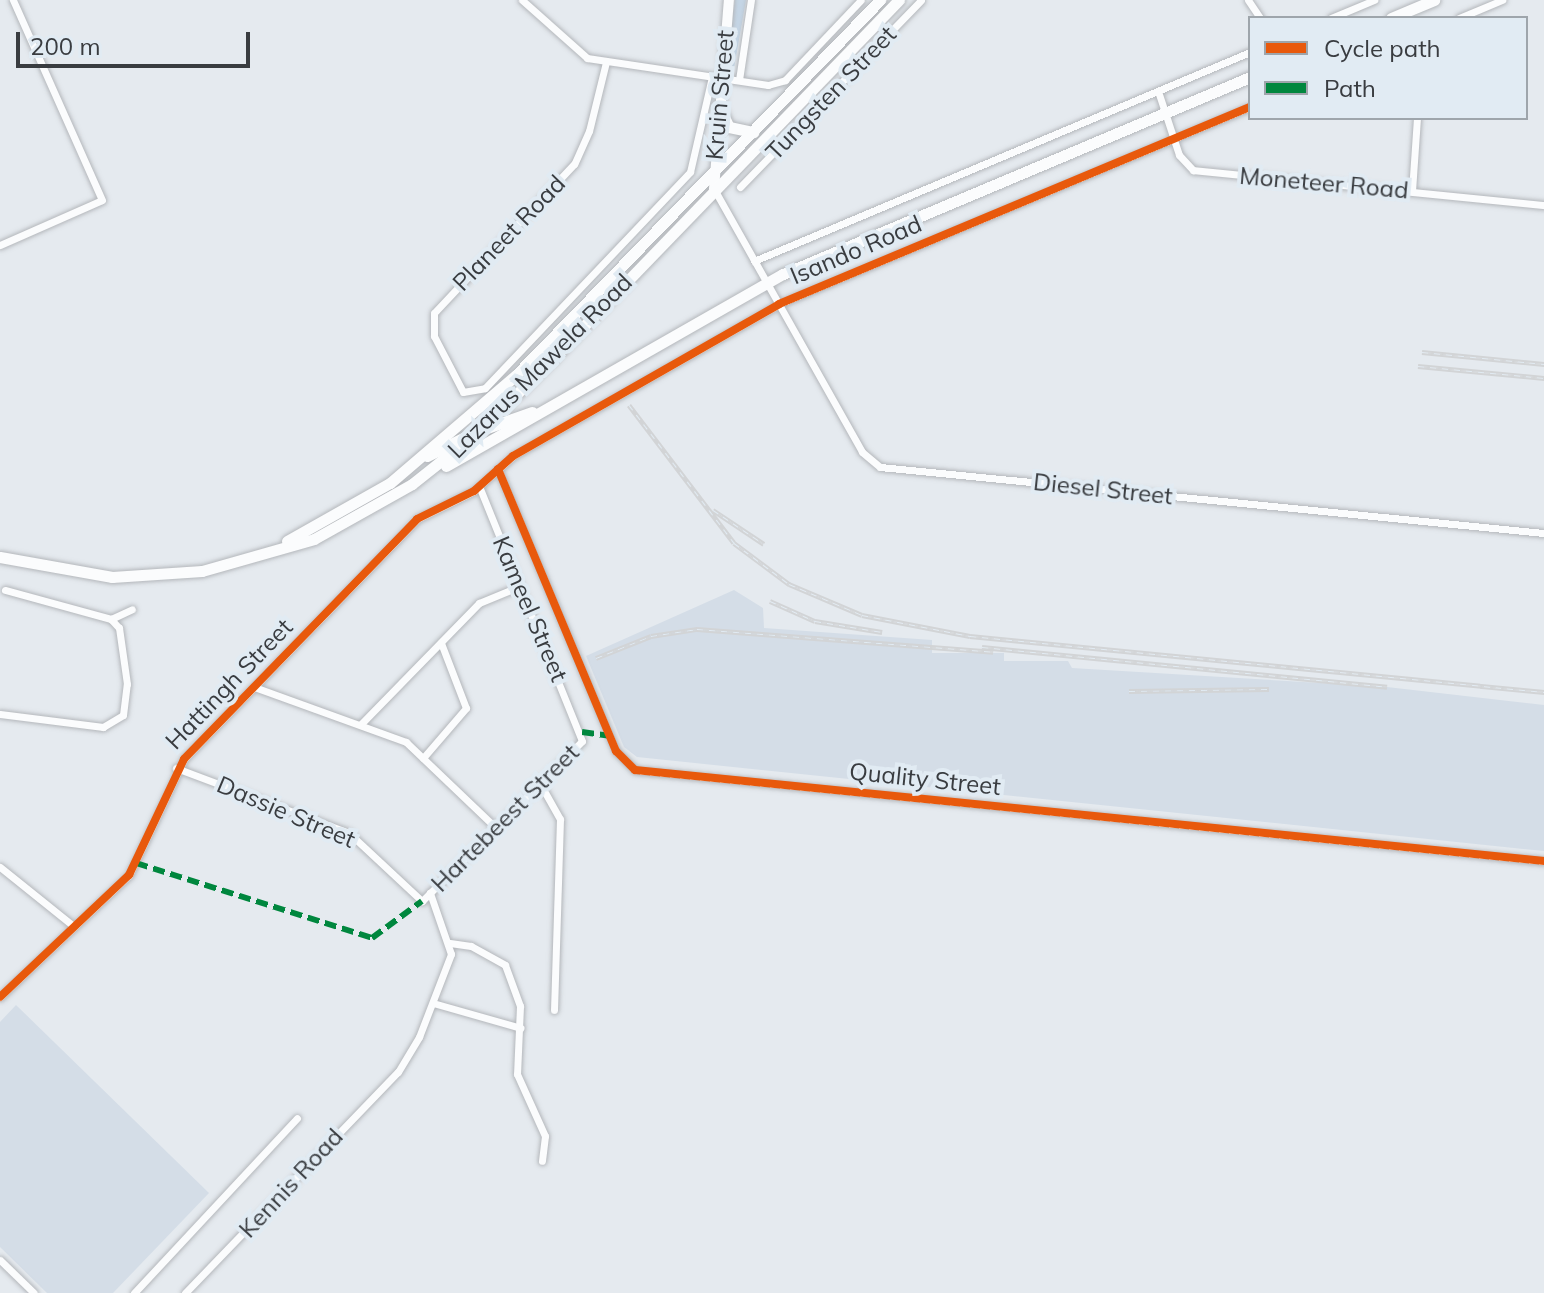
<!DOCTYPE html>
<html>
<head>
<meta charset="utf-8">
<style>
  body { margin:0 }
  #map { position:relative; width:1544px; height:1293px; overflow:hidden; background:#e5eaef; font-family:Mulish,sans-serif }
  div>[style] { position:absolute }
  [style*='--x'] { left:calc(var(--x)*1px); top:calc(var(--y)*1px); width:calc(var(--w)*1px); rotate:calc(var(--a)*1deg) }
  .built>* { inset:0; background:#d4dde7 }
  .green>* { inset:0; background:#c5d6e6 }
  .roads { filter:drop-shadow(0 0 2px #b4b7bb) drop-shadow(0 0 2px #b4b7bb) }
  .minor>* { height:7px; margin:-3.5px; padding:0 3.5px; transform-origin:3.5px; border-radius:3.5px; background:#fbfcfd }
  .secondary>* { height:10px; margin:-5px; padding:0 5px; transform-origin:5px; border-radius:5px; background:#fbfcfd }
  .primary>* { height:11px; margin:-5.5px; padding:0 5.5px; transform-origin:5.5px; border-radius:5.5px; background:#fbfcfd }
  .rail>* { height:5px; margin-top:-2.5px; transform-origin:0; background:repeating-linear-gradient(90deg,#e1ebf3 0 6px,#d2d4d6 0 12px); box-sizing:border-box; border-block:2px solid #d2d4d6 }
  .quiet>* { height:6px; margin-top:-3px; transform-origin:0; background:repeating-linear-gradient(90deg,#00873e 0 12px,transparent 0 18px) }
  .cycleway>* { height:8px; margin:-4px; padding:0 4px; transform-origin:4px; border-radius:4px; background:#e8590c }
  span { translate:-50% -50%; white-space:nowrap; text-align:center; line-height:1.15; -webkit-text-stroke:8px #e1ebf3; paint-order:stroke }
  .street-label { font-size:24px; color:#393c40 }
  .legend { position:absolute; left:1248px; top:16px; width:280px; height:104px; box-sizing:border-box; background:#e1ebf3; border:2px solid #9ea5ab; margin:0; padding:10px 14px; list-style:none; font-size:24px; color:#393c40 }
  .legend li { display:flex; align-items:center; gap:16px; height:40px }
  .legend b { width:40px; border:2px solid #9ea5ab }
  .scale { position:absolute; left:16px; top:32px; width:234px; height:36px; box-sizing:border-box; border:4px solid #393c40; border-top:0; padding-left:10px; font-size:24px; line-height:28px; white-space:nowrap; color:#393c40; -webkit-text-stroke:6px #e1ebf3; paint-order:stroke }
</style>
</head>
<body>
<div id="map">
  <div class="built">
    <i style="clip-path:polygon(734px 590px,763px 608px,764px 628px,932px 640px,932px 653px,1004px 653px,1004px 661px,1068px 661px,1072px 668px,1387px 687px,1544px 705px,1544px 851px,637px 757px,624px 747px,586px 656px)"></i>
    <i style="clip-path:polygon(16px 1005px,209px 1193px,113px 1293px,47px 1293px,0 1247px,0 1022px)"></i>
  </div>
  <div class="green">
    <i style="clip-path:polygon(735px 0,746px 0,733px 74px,729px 41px)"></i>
  </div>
  <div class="roads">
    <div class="minor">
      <i style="--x:522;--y:0;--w:87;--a:41.7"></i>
      <i style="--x:587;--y:58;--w:183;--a:8.5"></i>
      <i style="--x:768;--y:85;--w:18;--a:-16"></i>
      <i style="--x:785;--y:80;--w:110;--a:-46.5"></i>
      <i style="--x:1248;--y:0;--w:22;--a:56"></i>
      <i style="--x:1331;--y:18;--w:47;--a:-22.7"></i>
      <i style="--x:1459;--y:18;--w:47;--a:-22.7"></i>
      <i style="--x:606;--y:62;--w:71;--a:103.8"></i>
      <i style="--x:589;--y:131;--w:36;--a:114"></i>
      <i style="--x:574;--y:164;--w:204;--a:133.2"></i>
      <i style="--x:434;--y:313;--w:23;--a:90"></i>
      <i style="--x:434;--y:336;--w:63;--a:62.6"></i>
      <i style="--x:463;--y:392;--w:22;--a:-10"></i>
      <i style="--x:485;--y:388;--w:298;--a:-46.5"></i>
      <i style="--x:690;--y:172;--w:98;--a:-77"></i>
      <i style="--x:739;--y:80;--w:81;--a:-81.5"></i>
      <i style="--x:1158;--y:91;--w:67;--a:71.8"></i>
      <i style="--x:1179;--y:155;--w:21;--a:47"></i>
      <i style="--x:1193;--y:170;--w:353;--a:5.7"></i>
      <i style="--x:740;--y:187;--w:260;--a:-45.9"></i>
      <i style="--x:714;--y:189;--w:302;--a:60.6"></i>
      <i style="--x:862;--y:452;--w:23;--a:40"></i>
      <i style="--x:880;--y:467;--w:667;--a:5.68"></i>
      <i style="--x:1412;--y:191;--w:73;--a:-86.1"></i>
      <i style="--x:0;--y:245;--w:111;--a:-23.8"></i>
      <i style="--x:102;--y:200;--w:219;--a:-114"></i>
      <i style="--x:754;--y:261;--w:538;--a:-22.85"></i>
      <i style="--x:498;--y:469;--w:306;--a:67.3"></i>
      <i style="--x:616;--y:751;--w:27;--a:45"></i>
      <i style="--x:635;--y:770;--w:914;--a:5.72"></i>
      <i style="--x:111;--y:619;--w:23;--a:-25"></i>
      <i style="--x:254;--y:687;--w:162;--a:19.9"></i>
      <i style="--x:406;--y:742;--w:122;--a:43.7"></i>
      <i style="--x:0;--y:714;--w:104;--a:7.2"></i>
      <i style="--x:103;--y:727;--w:23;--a:-31"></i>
      <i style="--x:123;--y:715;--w:31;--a:-83"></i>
      <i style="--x:127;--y:684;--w:57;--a:-98.1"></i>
      <i style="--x:119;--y:628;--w:12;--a:-132"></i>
      <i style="--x:111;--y:619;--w:110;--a:-164.7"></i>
      <i style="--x:361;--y:724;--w:169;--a:-45.7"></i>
      <i style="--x:479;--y:603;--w:44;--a:-22.5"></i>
      <i style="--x:423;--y:758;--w:66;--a:-49.3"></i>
      <i style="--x:466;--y:708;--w:70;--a:-111"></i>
      <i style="--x:176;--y:768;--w:185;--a:20.6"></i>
      <i style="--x:349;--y:833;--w:100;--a:43"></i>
      <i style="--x:422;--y:901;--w:226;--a:-45"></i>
      <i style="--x:582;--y:741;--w:275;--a:-112"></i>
      <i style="--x:538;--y:780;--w:45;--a:60.6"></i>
      <i style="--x:560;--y:819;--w:191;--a:91.8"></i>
      <i style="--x:0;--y:867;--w:91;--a:38.8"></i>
      <i style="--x:450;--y:943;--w:21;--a:8"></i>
      <i style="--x:471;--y:946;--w:39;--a:29"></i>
      <i style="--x:505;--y:965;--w:44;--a:69.9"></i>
      <i style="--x:520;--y:1006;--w:68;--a:92.5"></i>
      <i style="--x:517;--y:1074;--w:68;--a:65.7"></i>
      <i style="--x:545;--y:1136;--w:25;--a:97"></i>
      <i style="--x:0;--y:997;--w:178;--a:-43.4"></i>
      <i style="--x:129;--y:875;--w:128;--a:-64.6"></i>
      <i style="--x:184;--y:759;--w:334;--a:-45.8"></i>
      <i style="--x:417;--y:519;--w:64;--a:-26.2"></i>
      <i style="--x:474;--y:491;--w:52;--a:-41.9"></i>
      <i style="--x:513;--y:456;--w:306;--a:-29.7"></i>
      <i style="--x:779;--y:304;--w:511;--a:-22.7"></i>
      <i style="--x:433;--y:1003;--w:91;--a:15.9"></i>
      <i style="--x:0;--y:1260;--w:47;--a:44.1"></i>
      <i style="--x:134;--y:1293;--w:239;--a:-47"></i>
      <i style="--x:185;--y:1293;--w:307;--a:-46.1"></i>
      <i style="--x:398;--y:1072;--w:41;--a:-59"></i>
      <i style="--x:419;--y:1037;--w:89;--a:-68.9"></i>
      <i style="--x:451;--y:954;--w:65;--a:-109"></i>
    </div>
    <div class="secondary">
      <i style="--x:714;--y:189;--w:190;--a:-85.5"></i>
    </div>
    <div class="primary">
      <i style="--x:1391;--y:18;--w:47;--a:-22.7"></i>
      <i style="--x:719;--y:106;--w:23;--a:65"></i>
      <i style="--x:729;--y:127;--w:25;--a:12"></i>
      <i style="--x:484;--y:429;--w:51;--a:-19.5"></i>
      <i style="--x:427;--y:456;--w:42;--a:-26.6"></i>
      <i style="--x:446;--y:466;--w:388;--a:-29.7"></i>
      <i style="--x:783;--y:274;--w:507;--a:-22.87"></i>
      <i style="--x:287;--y:541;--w:118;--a:-29.4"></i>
      <i style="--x:390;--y:483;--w:166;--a:-40.6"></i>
      <i style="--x:516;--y:375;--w:523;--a:-45.85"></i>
      <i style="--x:0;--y:557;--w:114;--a:10.1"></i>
      <i style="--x:112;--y:577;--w:90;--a:-3.8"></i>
      <i style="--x:202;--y:571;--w:116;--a:-15.9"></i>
      <i style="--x:314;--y:539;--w:112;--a:-29.3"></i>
      <i style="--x:412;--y:484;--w:87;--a:-38.5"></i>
      <i style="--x:480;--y:430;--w:103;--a:-44.6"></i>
      <i style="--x:553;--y:358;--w:498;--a:-46"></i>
    </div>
  </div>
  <div class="rail">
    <i style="--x:1422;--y:352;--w:123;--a:5.6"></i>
    <i style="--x:1418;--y:366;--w:127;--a:5.4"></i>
    <i style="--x:629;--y:405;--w:173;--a:52.7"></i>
    <i style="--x:734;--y:543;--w:69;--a:36.7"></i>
    <i style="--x:789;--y:584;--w:79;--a:23"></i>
    <i style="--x:862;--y:615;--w:110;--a:11"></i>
    <i style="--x:970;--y:636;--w:577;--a:5.57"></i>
    <i style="--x:713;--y:510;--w:61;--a:33.7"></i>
    <i style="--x:770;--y:601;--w:49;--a:24"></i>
    <i style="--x:815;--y:621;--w:68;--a:9.3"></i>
    <i style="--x:982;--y:647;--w:407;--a:5.6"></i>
    <i style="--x:596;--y:658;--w:59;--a:-21.8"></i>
    <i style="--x:651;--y:636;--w:47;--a:-8.7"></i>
    <i style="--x:697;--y:629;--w:297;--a:4.4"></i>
    <i style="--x:1129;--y:691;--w:140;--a:-0.8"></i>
  </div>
  <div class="quiet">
    <i style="--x:582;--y:732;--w:28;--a:8"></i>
    <i style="--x:136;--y:863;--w:248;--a:17.6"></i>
    <i style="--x:372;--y:938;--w:62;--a:-36.5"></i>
  </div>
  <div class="cycleway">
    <i style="--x:498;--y:469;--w:306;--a:67.3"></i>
    <i style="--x:616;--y:751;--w:27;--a:45"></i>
    <i style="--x:635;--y:770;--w:914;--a:5.72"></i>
    <i style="--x:0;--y:997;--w:178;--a:-43.4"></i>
    <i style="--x:129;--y:875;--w:128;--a:-64.6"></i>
    <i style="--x:184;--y:759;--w:334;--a:-45.8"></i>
    <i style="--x:417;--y:519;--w:64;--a:-26.2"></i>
    <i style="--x:474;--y:491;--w:52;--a:-41.9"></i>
    <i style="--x:513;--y:456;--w:306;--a:-29.7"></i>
    <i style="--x:779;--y:304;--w:511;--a:-22.7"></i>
  </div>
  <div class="street-label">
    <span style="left:831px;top:93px;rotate:-46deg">Tungsten Street</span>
    <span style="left:720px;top:95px;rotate:-85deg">Kruin Street</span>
    <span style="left:1324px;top:183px;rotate:5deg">Moneteer Road</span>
    <span style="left:509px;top:233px;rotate:-46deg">Planeet Road</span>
    <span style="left:856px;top:250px;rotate:-23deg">Isando Road</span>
    <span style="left:540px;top:366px;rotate:-45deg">Lazarus Mawela Road</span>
    <span style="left:1103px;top:489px;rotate:6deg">Diesel Street</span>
    <span style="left:530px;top:609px;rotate:67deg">Kameel Street</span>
    <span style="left:229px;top:684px;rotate:-46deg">Hattingh Street</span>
    <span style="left:925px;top:779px;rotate:6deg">Quality Street</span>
    <span style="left:286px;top:812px;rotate:23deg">Dassie Street</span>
    <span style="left:505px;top:818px;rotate:-45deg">Hartebeest Street</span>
    <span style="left:291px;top:1183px;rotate:-47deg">Kennis Road</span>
  </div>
  <ul class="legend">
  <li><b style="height:10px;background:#e8590c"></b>Cycle path</li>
  <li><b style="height:10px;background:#00873e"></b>Path</li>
  </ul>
  <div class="scale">200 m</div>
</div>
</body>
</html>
